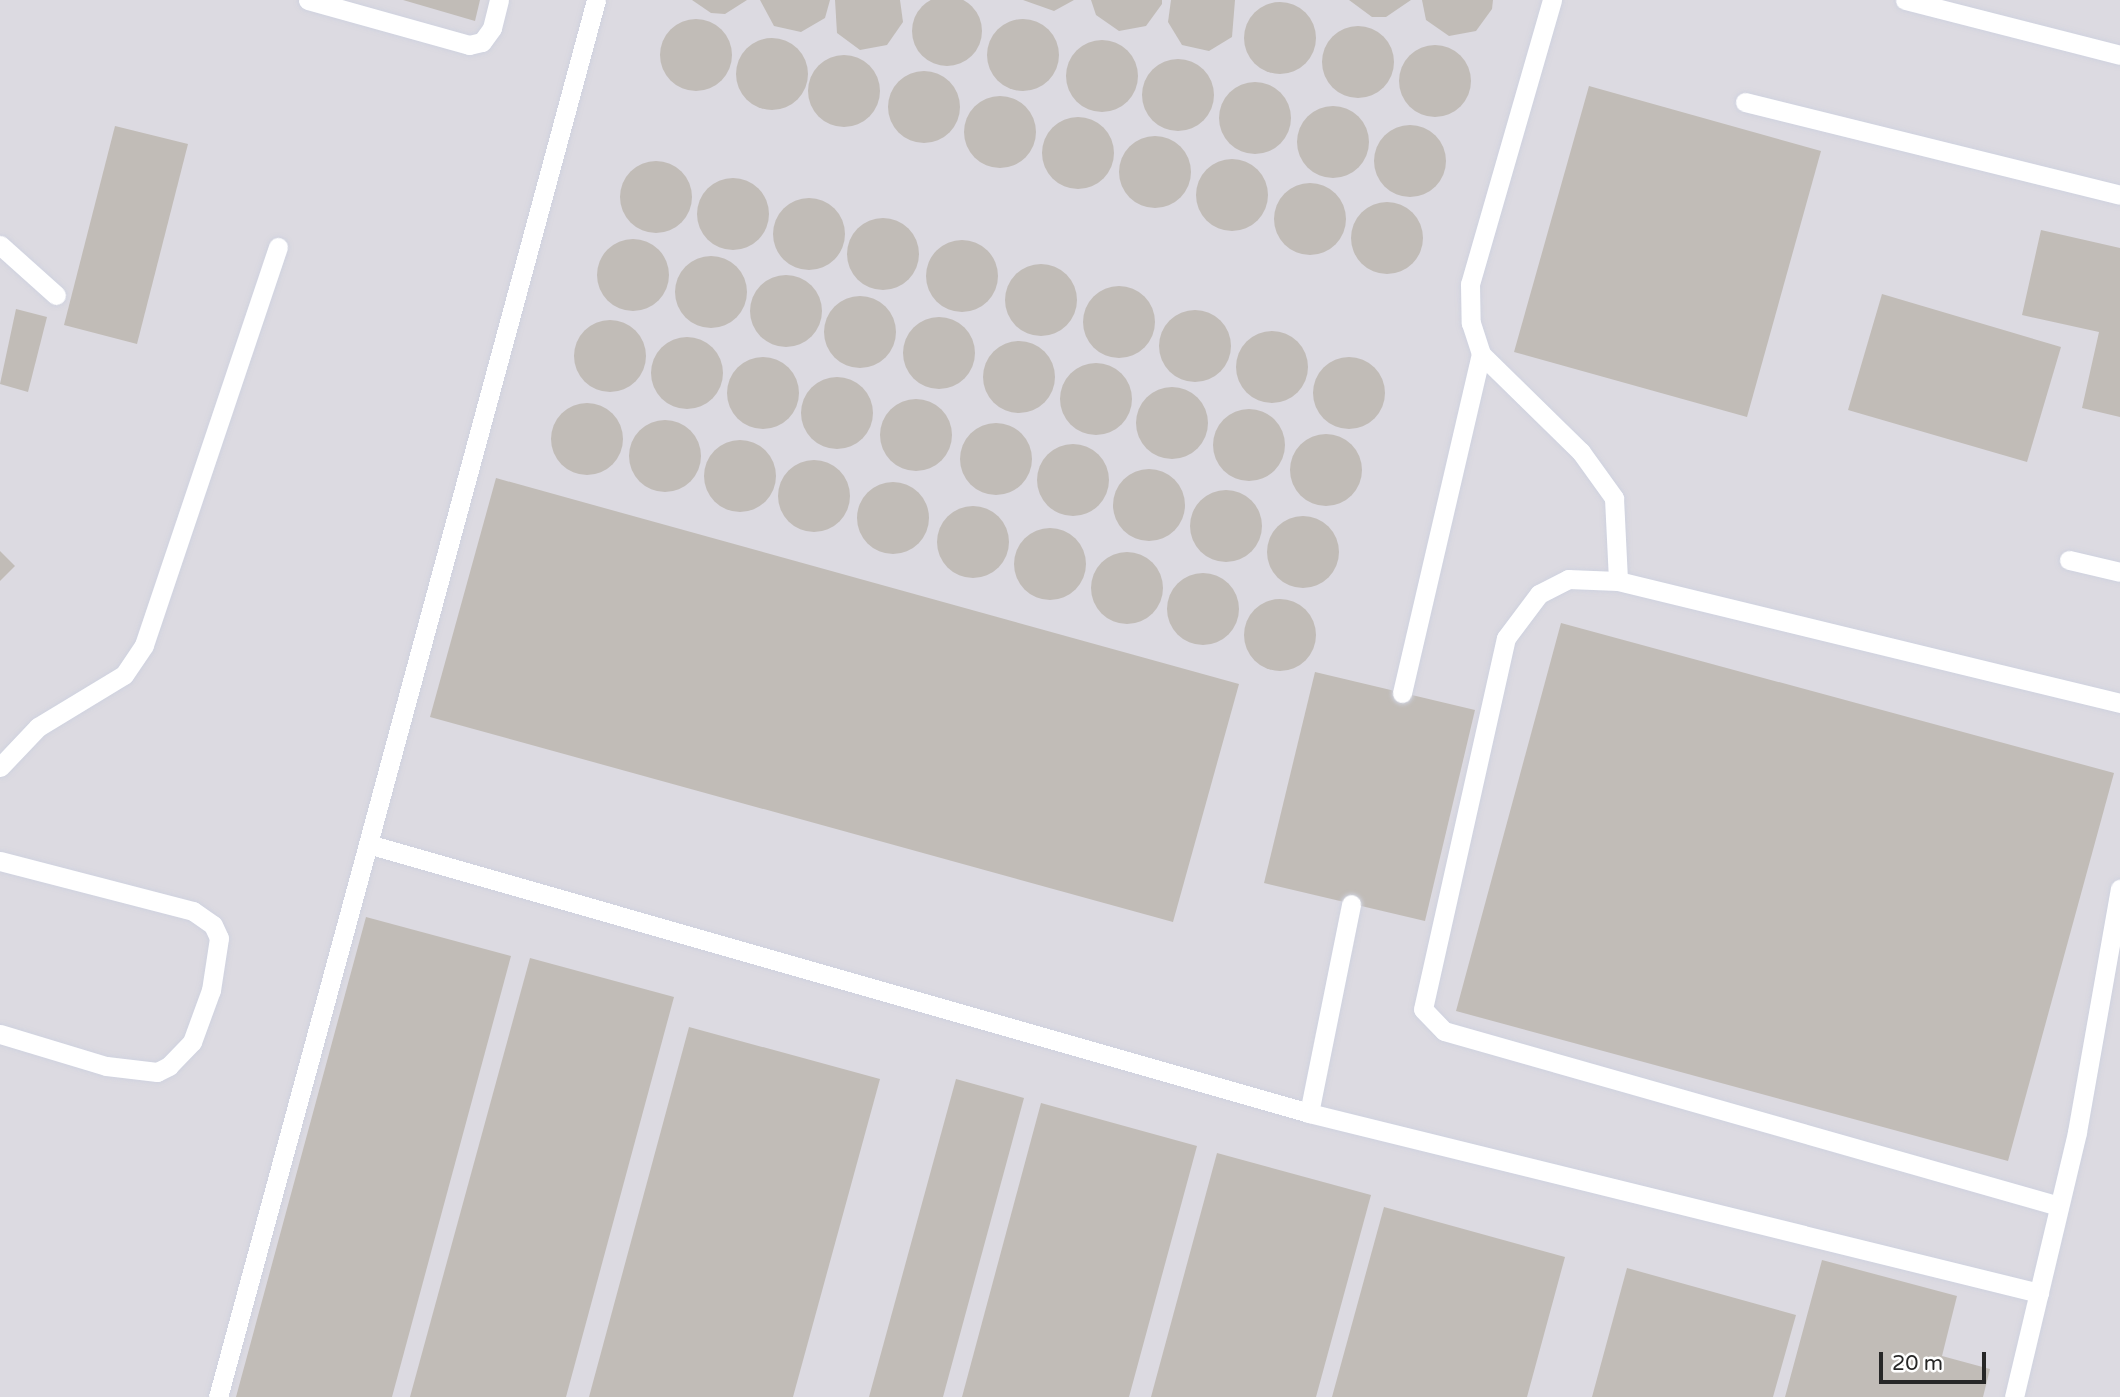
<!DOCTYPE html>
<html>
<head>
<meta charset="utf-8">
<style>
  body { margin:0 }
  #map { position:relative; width:2120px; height:1397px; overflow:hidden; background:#e9e2da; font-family:"Varela Round",sans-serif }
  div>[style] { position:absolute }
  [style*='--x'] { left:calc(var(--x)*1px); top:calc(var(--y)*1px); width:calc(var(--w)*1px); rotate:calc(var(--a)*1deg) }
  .industrial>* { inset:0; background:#dcdae1 }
  .building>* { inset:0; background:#c1bcb7 }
  .round { border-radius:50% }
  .roads { filter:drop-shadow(0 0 2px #cfd2df) drop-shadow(0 0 2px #cfd2df) }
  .lane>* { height:19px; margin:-9.5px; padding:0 9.5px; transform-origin:9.5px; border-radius:9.5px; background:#fff }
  span { translate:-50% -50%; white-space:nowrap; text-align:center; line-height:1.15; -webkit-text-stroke:5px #fff; paint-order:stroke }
  .scale { position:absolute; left:1879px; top:1352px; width:107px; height:32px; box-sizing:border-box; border:4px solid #272727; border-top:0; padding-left:9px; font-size:21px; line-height:24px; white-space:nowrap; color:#272727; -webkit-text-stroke:5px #fff; paint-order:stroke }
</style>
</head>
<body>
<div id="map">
  <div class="industrial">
    <i style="clip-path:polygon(0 0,2120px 0,2120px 1397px,0 1397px)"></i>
  </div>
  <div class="building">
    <i class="round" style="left:912px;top:-4px;width:70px;height:70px"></i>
    <i style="clip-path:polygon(403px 0,480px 0,475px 21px)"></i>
    <i style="clip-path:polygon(692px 0,747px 0,725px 14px,711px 13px)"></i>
    <i style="clip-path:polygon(760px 0,830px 0,825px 18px,801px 32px,774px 26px)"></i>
    <i style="clip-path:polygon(835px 0,900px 0,903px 22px,887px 45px,860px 50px,837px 33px)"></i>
    <i style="clip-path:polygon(1023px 0,1074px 0,1054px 11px)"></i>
    <i style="clip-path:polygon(1091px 0,1162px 0,1162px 4px,1146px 26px,1119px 31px,1096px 15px)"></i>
    <i style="clip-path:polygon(1171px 0,1235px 0,1232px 37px,1209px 51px,1182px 45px,1168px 22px)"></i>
    <i style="clip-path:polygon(1349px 0,1411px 0,1386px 17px,1372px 17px)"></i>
    <i style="clip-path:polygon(1422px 0,1493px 0,1492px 9px,1476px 31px,1449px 36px,1426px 20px)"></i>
    <i class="round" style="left:1244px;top:2px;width:72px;height:72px"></i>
    <i class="round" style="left:987px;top:19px;width:72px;height:72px"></i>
    <i class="round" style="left:660px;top:19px;width:72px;height:72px"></i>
    <i class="round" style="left:1322px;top:26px;width:72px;height:72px"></i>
    <i class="round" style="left:736px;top:38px;width:72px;height:72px"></i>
    <i class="round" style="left:1066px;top:40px;width:72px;height:72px"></i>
    <i class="round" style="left:1399px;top:45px;width:72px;height:72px"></i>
    <i class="round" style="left:808px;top:55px;width:72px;height:72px"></i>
    <i class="round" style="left:1142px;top:59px;width:72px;height:72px"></i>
    <i class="round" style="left:888px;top:71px;width:72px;height:72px"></i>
    <i class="round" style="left:1219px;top:82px;width:72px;height:72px"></i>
    <i style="clip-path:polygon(1589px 86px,1821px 151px,1747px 417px,1514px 352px)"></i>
    <i class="round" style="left:964px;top:96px;width:72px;height:72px"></i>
    <i class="round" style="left:1297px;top:106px;width:72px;height:72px"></i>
    <i class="round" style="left:1042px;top:117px;width:72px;height:72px"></i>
    <i class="round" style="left:1374px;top:125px;width:72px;height:72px"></i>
    <i style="clip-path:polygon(115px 126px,188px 144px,137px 344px,64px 325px)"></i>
    <i class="round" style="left:1119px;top:136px;width:72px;height:72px"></i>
    <i class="round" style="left:1196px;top:159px;width:72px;height:72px"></i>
    <i class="round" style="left:620px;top:161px;width:72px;height:72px"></i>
    <i class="round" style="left:697px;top:178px;width:72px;height:72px"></i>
    <i class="round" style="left:1274px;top:183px;width:72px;height:72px"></i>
    <i class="round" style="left:773px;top:198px;width:72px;height:72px"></i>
    <i class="round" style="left:1351px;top:202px;width:72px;height:72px"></i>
    <i class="round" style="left:847px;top:218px;width:72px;height:72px"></i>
    <i style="clip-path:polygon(2041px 230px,2120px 248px,2120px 417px,2082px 408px,2099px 332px,2022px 315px)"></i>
    <i class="round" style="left:597px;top:239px;width:72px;height:72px"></i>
    <i class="round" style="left:926px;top:240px;width:72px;height:72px"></i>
    <i class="round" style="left:675px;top:256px;width:72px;height:72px"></i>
    <i class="round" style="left:1005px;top:264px;width:72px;height:72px"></i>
    <i class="round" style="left:750px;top:275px;width:72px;height:72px"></i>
    <i class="round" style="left:1083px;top:286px;width:72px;height:72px"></i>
    <i style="clip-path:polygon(1882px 294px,2061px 347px,2027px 462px,1848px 410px)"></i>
    <i class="round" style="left:824px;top:296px;width:72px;height:72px"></i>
    <i style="clip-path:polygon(16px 309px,47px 317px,28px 392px,0 384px)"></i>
    <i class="round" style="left:1159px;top:310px;width:72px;height:72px"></i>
    <i class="round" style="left:903px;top:317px;width:72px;height:72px"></i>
    <i class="round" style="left:574px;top:320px;width:72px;height:72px"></i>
    <i class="round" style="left:1236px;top:331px;width:72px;height:72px"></i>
    <i class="round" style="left:651px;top:337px;width:72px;height:72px"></i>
    <i class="round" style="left:983px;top:341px;width:72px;height:72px"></i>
    <i class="round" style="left:1313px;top:357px;width:72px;height:72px"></i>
    <i class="round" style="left:727px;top:357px;width:72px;height:72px"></i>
    <i class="round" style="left:1060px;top:363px;width:72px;height:72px"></i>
    <i class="round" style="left:801px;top:377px;width:72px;height:72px"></i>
    <i class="round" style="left:1136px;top:387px;width:72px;height:72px"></i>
    <i class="round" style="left:880px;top:399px;width:72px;height:72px"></i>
    <i class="round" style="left:551px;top:403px;width:72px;height:72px"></i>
    <i class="round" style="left:1213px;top:409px;width:72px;height:72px"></i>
    <i class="round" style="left:629px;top:420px;width:72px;height:72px"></i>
    <i class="round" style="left:960px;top:423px;width:72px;height:72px"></i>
    <i class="round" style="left:1290px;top:434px;width:72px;height:72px"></i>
    <i class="round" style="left:704px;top:440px;width:72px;height:72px"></i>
    <i class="round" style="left:1037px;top:444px;width:72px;height:72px"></i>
    <i class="round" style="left:778px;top:460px;width:72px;height:72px"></i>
    <i class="round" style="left:1113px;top:469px;width:72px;height:72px"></i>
    <i style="clip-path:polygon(496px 478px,1239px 684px,1173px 922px,430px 717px)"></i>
    <i class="round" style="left:857px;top:482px;width:72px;height:72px"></i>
    <i class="round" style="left:1190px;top:490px;width:72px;height:72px"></i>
    <i class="round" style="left:937px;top:506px;width:72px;height:72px"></i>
    <i class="round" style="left:1267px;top:516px;width:72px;height:72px"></i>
    <i class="round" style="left:1014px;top:528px;width:72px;height:72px"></i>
    <i style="clip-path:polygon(0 551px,15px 566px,0 581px)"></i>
    <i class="round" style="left:1091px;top:552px;width:72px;height:72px"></i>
    <i class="round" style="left:1167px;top:573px;width:72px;height:72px"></i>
    <i class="round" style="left:1244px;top:599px;width:72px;height:72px"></i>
    <i style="clip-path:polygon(1561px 623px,2114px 773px,2008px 1161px,1456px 1011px)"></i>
    <i style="clip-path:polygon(1315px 672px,1475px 710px,1425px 921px,1264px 883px)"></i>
    <i style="clip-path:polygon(366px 917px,511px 956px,392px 1397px,236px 1397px)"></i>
    <i style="clip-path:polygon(530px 958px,674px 997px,566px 1397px,410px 1397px)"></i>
    <i style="clip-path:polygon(689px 1027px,880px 1079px,793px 1397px,589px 1397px)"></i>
    <i style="clip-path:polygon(956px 1079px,1024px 1098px,943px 1397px,869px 1397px)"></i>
    <i style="clip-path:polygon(1041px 1103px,1197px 1146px,1129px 1397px,962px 1397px)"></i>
    <i style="clip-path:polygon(1217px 1153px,1371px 1195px,1316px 1397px,1151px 1397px)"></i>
    <i style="clip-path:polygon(1384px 1207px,1565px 1257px,1527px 1397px,1332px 1397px)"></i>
    <i style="clip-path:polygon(1822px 1260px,1957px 1296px,1942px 1356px,1990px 1369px,1983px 1397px,1785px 1397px)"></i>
    <i style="clip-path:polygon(1627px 1268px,1796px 1315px,1773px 1397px,1592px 1397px)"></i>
  </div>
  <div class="roads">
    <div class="lane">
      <i style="--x:308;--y:0;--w:167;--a:15.6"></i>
      <i style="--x:469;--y:45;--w:13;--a:-13"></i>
      <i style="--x:482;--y:42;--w:17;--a:-54"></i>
      <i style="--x:492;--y:28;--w:29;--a:-76"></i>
      <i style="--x:596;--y:0;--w:874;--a:105.12"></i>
      <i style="--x:368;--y:844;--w:979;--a:15.95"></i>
      <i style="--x:1309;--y:1113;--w:752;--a:13.85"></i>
      <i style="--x:1552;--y:0;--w:296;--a:106.1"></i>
      <i style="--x:1470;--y:284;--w:39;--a:89"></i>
      <i style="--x:1471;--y:323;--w:33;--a:72"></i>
      <i style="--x:1481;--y:354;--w:140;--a:44.4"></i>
      <i style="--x:1581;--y:452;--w:57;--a:54.3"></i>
      <i style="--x:1614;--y:498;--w:83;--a:87.2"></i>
      <i style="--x:1905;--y:0;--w:222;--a:14.3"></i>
      <i style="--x:1745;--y:102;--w:386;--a:13.9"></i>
      <i style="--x:0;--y:245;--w:75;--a:41.8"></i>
      <i style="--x:2069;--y:560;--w:52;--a:13.2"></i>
      <i style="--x:1402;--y:693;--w:348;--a:-76.9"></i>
      <i style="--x:0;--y:767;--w:55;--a:-46.5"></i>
      <i style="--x:38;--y:727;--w:100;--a:-31.2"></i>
      <i style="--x:124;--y:675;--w:36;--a:-56"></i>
      <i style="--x:144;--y:645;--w:420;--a:-71.4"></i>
      <i style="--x:0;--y:861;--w:199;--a:14.5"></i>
      <i style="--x:193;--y:911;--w:24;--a:35"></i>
      <i style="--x:213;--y:925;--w:14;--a:65"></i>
      <i style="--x:219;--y:938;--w:53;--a:98.7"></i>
      <i style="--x:211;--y:990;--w:55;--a:110.1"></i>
      <i style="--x:192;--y:1042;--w:33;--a:134"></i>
      <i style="--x:169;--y:1066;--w:13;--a:153"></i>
      <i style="--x:157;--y:1072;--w:51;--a:-173.3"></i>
      <i style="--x:106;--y:1066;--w:111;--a:-163.2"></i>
      <i style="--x:1309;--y:1113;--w:213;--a:-78.6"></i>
      <i style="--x:2059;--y:1206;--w:639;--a:-164.12"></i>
      <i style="--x:1444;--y:1031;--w:30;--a:-134"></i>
      <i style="--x:1423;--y:1009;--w:380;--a:-77.4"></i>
      <i style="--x:1506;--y:638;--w:55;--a:-53.1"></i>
      <i style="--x:1539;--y:594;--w:33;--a:-27"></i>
      <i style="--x:1568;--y:579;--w:50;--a:2.3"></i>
      <i style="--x:1618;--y:581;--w:517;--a:13.66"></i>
      <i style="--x:218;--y:1397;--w:573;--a:-74.82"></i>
      <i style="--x:2014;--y:1397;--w:272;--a:-76.6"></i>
      <i style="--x:2077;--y:1132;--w:247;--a:-80"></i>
    </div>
  </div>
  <div class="scale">20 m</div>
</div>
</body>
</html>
